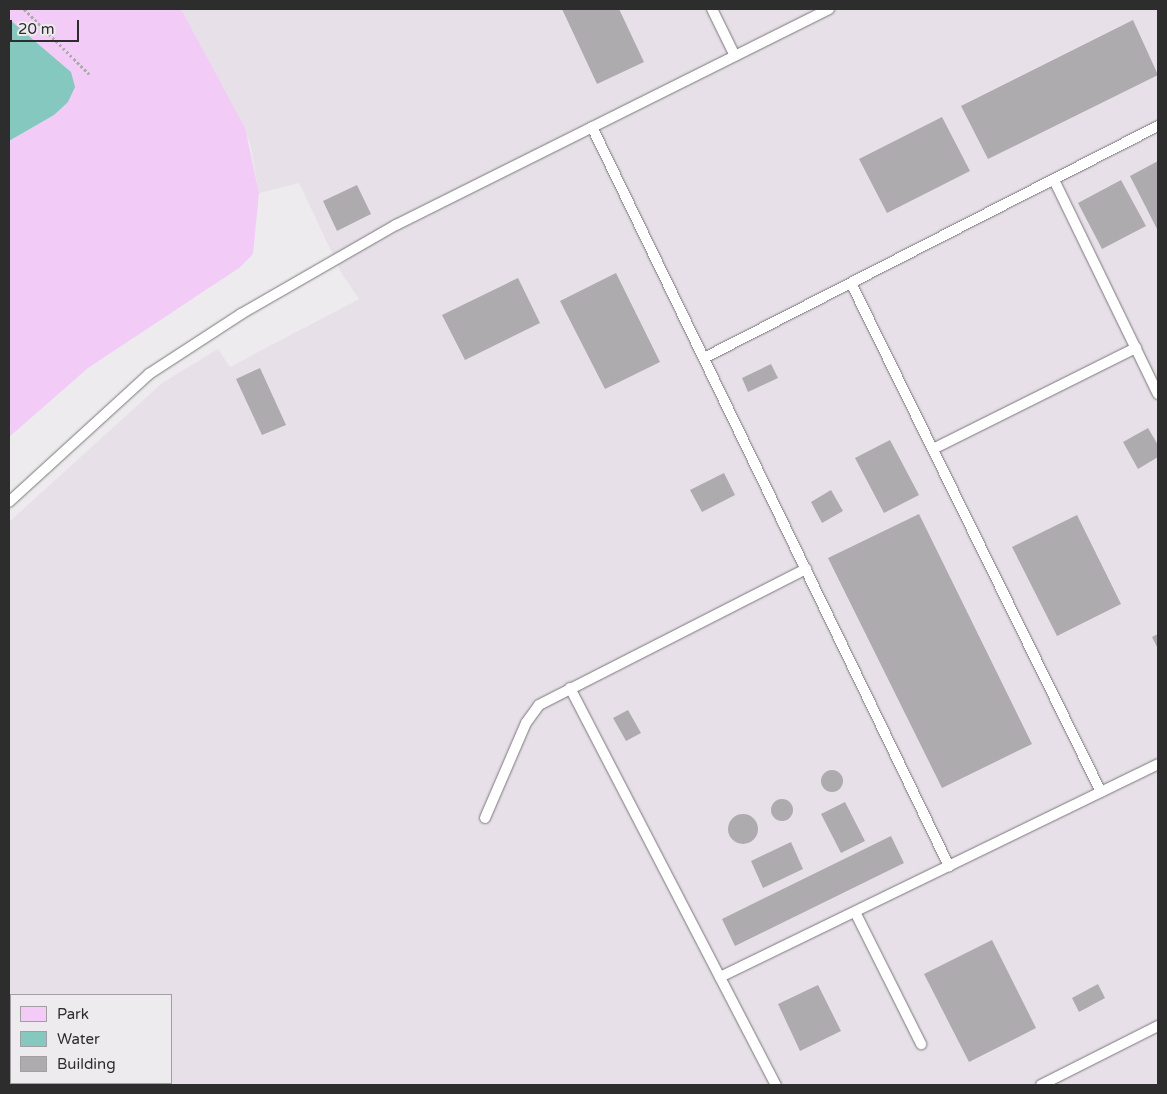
<!DOCTYPE html>
<html>
<head>
<meta charset="utf-8">
<style>
  body { margin:0 }
  #map { position:relative; width:1167px; height:1094px; overflow:hidden; background:#edebee; font-family:"Varela Round",sans-serif }
  div>[style] { position:absolute }
  [style*='--x'] { left:calc(var(--x)*1px); top:calc(var(--y)*1px); width:calc(var(--w)*1px); rotate:calc(var(--a)*1deg) }
  .built>* { inset:0; background:#e8e0e9 }
  .green>* { inset:0; background:#f2ccf6 }
  .water>* { inset:0; background:#84c8bf }
  .building>* { inset:0; background:#adabad }
  .round { border-radius:50% }
  .path>* { height:3px; margin-top:-1.5px; transform-origin:0; background:repeating-linear-gradient(90deg,#aba9ac 0 2.5px,transparent 0 5px) }
  .roads { filter:drop-shadow(0 0 1px #797779) drop-shadow(0 0 1px #797779) }
  .lane>* { height:10px; margin:-5px; padding:0 5px; transform-origin:5px; border-radius:5px; background:#fff }
  span { translate:-50% -50%; white-space:nowrap; text-align:center; line-height:1.15; -webkit-text-stroke:4px #edebee; paint-order:stroke }
  .frame { position:absolute; inset:0; border:10px solid #2e2d2e; pointer-events:none }
  .legend { position:absolute; left:10px; top:994px; width:162px; height:90px; box-sizing:border-box; background:#edebee; border:1px solid #a19fa1; margin:0; padding:6px 9px; list-style:none; font-size:15px; color:#2e2d2e }
  .legend li { display:flex; align-items:center; gap:10px; height:25px }
  .legend b { width:25px; border:1px solid #a19fa1 }
  .scale { position:absolute; left:10px; top:20px; width:69px; height:22px; box-sizing:border-box; border:2px solid #2e2d2e; border-top:0; padding-left:6px; font-size:15px; line-height:18px; white-space:nowrap; color:#2e2d2e; -webkit-text-stroke:4px #edebee; paint-order:stroke }
</style>
</head>
<body>
<div id="map">
  <div class="built">
    <i style="clip-path:polygon(evenodd,180px 9px,1158px 9px,1158px 1085px,9px 1085px,9px 522px,162px 383px,218px 349px,230px 367px,359px 299px,342px 274px,299px 183px,259px 193px,250px 143px,180px 9px,11px 995px,171px 995px,171px 1083px,11px 1083px,11px 995px)"></i>
  </div>
  <div class="green">
    <i style="clip-path:polygon(9px 9px,181px 9px,245px 128px,259px 193px,253px 254px,239px 268px,88px 368px,9px 437px,9px 141px,54px 115px,71px 72px,9px 19px)"></i>
  </div>
  <div class="water">
    <i style="clip-path:polygon(9px 19px,71px 72px,75px 87px,68px 102px,54px 115px,9px 141px)"></i>
  </div>
  <div class="building">
    <i style="clip-path:polygon(562px 9px,619px 9px,644px 62px,597px 84px)"></i>
    <i style="clip-path:polygon(1133px 20px,1158px 75px,988px 159px,961px 106px)"></i>
    <i style="clip-path:polygon(942px 117px,970px 171px,887px 213px,859px 159px)"></i>
    <i style="clip-path:polygon(1158px 161px,1158px 231px,1130px 176px)"></i>
    <i style="clip-path:polygon(1121px 180px,1146px 226px,1102px 249px,1078px 203px)"></i>
    <i style="clip-path:polygon(357px 185px,371px 214px,337px 231px,323px 201px)"></i>
    <i style="clip-path:polygon(616px 273px,660px 362px,605px 389px,560px 301px)"></i>
    <i style="clip-path:polygon(518px 278px,540px 323px,465px 360px,442px 315px)"></i>
    <i style="clip-path:polygon(771px 364px,778px 378px,748px 392px,742px 378px)"></i>
    <i style="clip-path:polygon(260px 368px,286px 425px,262px 435px,236px 379px)"></i>
    <i style="clip-path:polygon(1148px 428px,1158px 445px,1158px 457px,1138px 469px,1123px 442px)"></i>
    <i style="clip-path:polygon(890px 440px,919px 495px,884px 513px,855px 458px)"></i>
    <i style="clip-path:polygon(724px 473px,735px 495px,702px 512px,690px 490px)"></i>
    <i style="clip-path:polygon(831px 490px,843px 511px,822px 523px,811px 502px)"></i>
    <i style="clip-path:polygon(919px 514px,1032px 744px,942px 788px,828px 558px)"></i>
    <i style="clip-path:polygon(1077px 515px,1121px 604px,1057px 636px,1012px 547px)"></i>
    <i style="clip-path:polygon(1158px 634px,1158px 649px,1152px 637px)"></i>
    <i style="clip-path:polygon(628px 710px,641px 733px,626px 741px,613px 718px)"></i>
    <i class="round" style="left:821px;top:770px;width:22px;height:22px"></i>
    <i class="round" style="left:771px;top:799px;width:22px;height:22px"></i>
    <i style="clip-path:polygon(845px 802px,865px 841px,841px 853px,821px 814px)"></i>
    <i class="round" style="left:728px;top:814px;width:30px;height:30px"></i>
    <i style="clip-path:polygon(891px 836px,904px 863px,735px 946px,722px 919px)"></i>
    <i style="clip-path:polygon(791px 842px,803px 869px,763px 888px,751px 861px)"></i>
    <i style="clip-path:polygon(992px 940px,1036px 1028px,969px 1062px,924px 974px)"></i>
    <i style="clip-path:polygon(1098px 984px,1105px 998px,1079px 1012px,1072px 998px)"></i>
    <i style="clip-path:polygon(818px 985px,841px 1031px,800px 1051px,778px 1004px)"></i>
  </div>
  <div class="path">
    <i style="--x:24;--y:9;--w:92;--a:45"></i>
  </div>
  <div class="roads">
    <div class="lane">
      <i style="--x:712;--y:9;--w:52;--a:63.9"></i>
      <i style="--x:592;--y:127;--w:821;--a:64.22"></i>
      <i style="--x:1054;--y:180;--w:238;--a:64.1"></i>
      <i style="--x:851;--y:283;--w:567;--a:63.84"></i>
      <i style="--x:704;--y:358;--w:510;--a:-27.07"></i>
      <i style="--x:933;--y:449;--w:227;--a:-26.5"></i>
      <i style="--x:9;--y:502;--w:190;--a:-42.4"></i>
      <i style="--x:149;--y:374;--w:110;--a:-33.1"></i>
      <i style="--x:241;--y:314;--w:179;--a:-29.9"></i>
      <i style="--x:396;--y:225;--w:484;--a:-26.5"></i>
      <i style="--x:570;--y:688;--w:447;--a:62.6"></i>
      <i style="--x:485;--y:818;--w:103;--a:-66.7"></i>
      <i style="--x:526;--y:723;--w:22;--a:-54"></i>
      <i style="--x:539;--y:705;--w:300;--a:-27"></i>
      <i style="--x:855;--y:912;--w:148;--a:63.4"></i>
      <i style="--x:720;--y:977;--w:487;--a:-25.9"></i>
      <i style="--x:1041;--y:1085;--w:131;--a:-26.8"></i>
    </div>
  </div>
  <div class="frame"></div>
  <ul class="legend">
  <li><b style="height:14px;background:#f2ccf6"></b>Park</li>
  <li><b style="height:14px;background:#84c8bf"></b>Water</li>
  <li><b style="height:14px;background:#adabad"></b>Building</li>
  </ul>
  <div class="scale">20 m</div>
</div>
</body>
</html>
